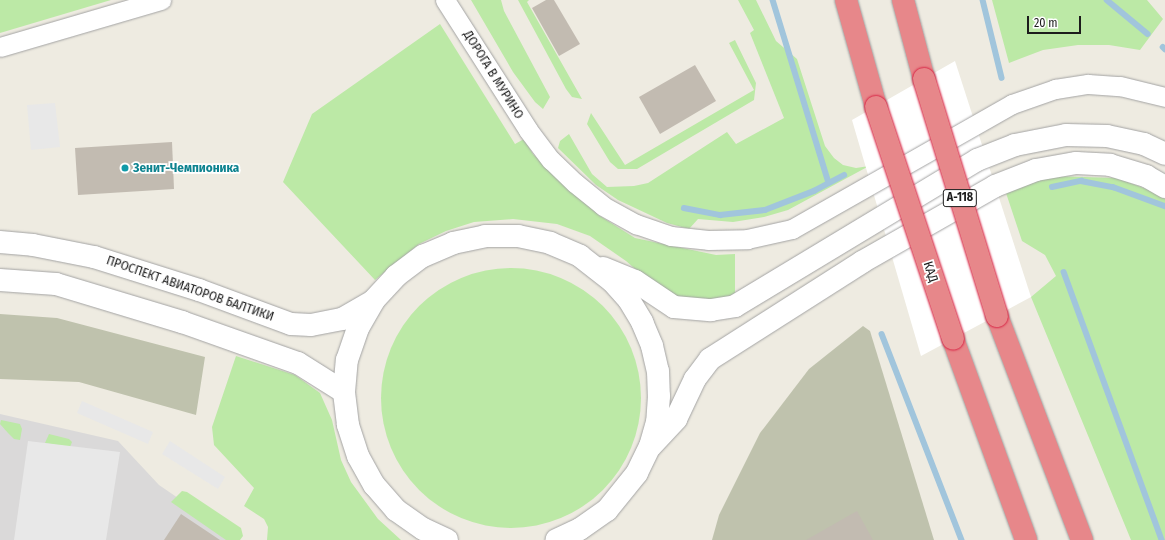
<!DOCTYPE html>
<html>
<head>
<meta charset="utf-8">
<style>
  body { margin:0 }
  #map { position:relative; width:1165px; height:540px; overflow:hidden; background:#eeebe1; font-family:"Fira Sans Condensed",sans-serif }
  div>[style] { position:absolute }
  [style*='--x'] { left:calc(var(--x)*1px); top:calc(var(--y)*1px); width:calc(var(--w)*1px); rotate:calc(var(--a)*1deg) }
  .residential>* { inset:0; background:#dad9d9 }
  .construction>* { inset:0; background:#bfc2ad }
  .grass>* { inset:0; background:#bce9a6 }
  .round { border-radius:50% }
  .parking>* { inset:0; background:#e8e8e8 }
  .pier>* { inset:0; background:#fff }
  .stream>* { height:5.5px; margin:-2.75px; padding:0 2.75px; transform-origin:2.75px; border-radius:2.75px; background:#a1c5dc }
  .building>* { inset:0; background:#c2bbb1 }
  .roads { filter:drop-shadow(0 0 1px #a3a3a3) drop-shadow(0 0 1px #a3a3a3) }
  .minor>* { height:19px; margin:-9.5px; padding:0 9.5px; transform-origin:9.5px; border-radius:9.5px; background:#fff }
  .tertiary>* { height:22px; margin:-11px; padding:0 11px; transform-origin:11px; border-radius:11px; background:#fff }
  .motorway>* { height:22px; margin:-11px; padding:0 11px; transform-origin:11px; border-radius:11px; background:#e7878a }
  .bridges { filter:drop-shadow(0 0 1px #d82243) drop-shadow(0 0 1px #d82243) }
  .motorway-bridge>* { height:22px; margin:-11px; padding:0 11px; transform-origin:11px; border-radius:11px; background:#e7878a }
  .dots>* { width:11px; height:11px; translate:-50% -50%; box-sizing:border-box; border:2px solid #fff; border-radius:50% }
  span { translate:-50% -50%; white-space:nowrap; text-align:center; line-height:1.15; -webkit-text-stroke:3.5px #fff; paint-order:stroke }
  .shield-label span { padding:1px 3px; background:#fff; border:1px solid; border-radius:3px; -webkit-text-stroke-width:0 }
  .shield-label { font-size:12px; color:#1c1c1c; font-weight:700 }
  .street-label { font-size:13px; color:#1c1c1c }
  .culture-label { font-size:13px; color:#0d838f; font-weight:700 }
  .left { translate:0 -50%; text-align:left }
  .scale { position:absolute; left:1027px; top:16px; width:54px; height:18px; box-sizing:border-box; border:2px solid #1c1c1c; border-top:0; padding-left:5px; font-size:12px; line-height:14px; white-space:nowrap; color:#1c1c1c; -webkit-text-stroke:3px #fff; paint-order:stroke }
</style>
</head>
<body>
<div id="map">
  <div class="residential">
    <i style="clip-path:polygon(0 414px,118px 441px,159px 485px,235px 537px,234px 540px,0 540px)"></i>
  </div>
  <div class="construction">
    <i style="clip-path:polygon(0 314px,57px 318px,205px 357px,196px 415px,79px 382px,0 379px)"></i>
    <i style="clip-path:polygon(863px 326px,870px 331px,934px 540px,712px 540px,719px 515px,760px 433px,809px 369px)"></i>
  </div>
  <div class="grass">
    <i style="clip-path:polygon(0 0,111px 0,0 33px)"></i>
    <i style="clip-path:polygon(471px 0,501px 0,504px 11px,550px 97px,543px 109px,535px 102px,513px 72px)"></i>
    <i style="clip-path:polygon(518px 0,529px 0,527px 2px,582px 99px,572px 97px,566px 89px)"></i>
    <i style="clip-path:polygon(738px 0,756px 0,776px 41px,797px 59px,825px 146px,834px 158px,843px 165px,856px 168px,869px 166px,788px 210px,764px 217px,733px 222px,698px 219px,689px 229px,667px 223px,618px 200px,596px 185px,558px 148px,560px 141px,569px 134px,592px 174px,607px 187px,634px 186px,648px 183px,727px 132px,736px 144px,784px 118px,750px 33px,754px 30px)"></i>
    <i style="clip-path:polygon(992px 0,1147px 0,1163px 19px,1140px 50px,1109px 45px,1078px 45px,1043px 50px,1009px 63px)"></i>
    <i style="clip-path:polygon(440px 24px,515px 144px,524px 139px,533px 154px,575px 195px,600px 216px,635px 238px,716px 255px,735px 254px,735px 293px,721px 301px,685px 301px,656px 287px,626px 261px,590px 236px,557px 224px,513px 219px,474px 222px,446px 231px,419px 244px,375px 280px,283px 182px,312px 114px)"></i>
    <i style="clip-path:polygon(735px 40px,756px 83px,754px 100px,637px 169px,618px 169px,610px 162px,587px 124px,591px 113px,625px 165px,754px 90px,729px 43px)"></i>
    <i style="clip-path:polygon(1051px 176px,1117px 178px,1149px 190px,1165px 199px,1165px 540px,1131px 540px,1031px 297px,1056px 276px,1045px 255px,1022px 241px,1006px 193px)"></i>
    <i class="round" style="left:381px;top:268px;width:260px;height:260px"></i>
    <i style="clip-path:polygon(236px 356px,295px 375px,320px 393px,332px 420px,341px 460px,351px 482px,378px 519px,401px 540px,267px 540px,268px 527px,264px 519px,244px 506px,254px 488px,214px 445px,212px 427px)"></i>
    <i style="clip-path:polygon(1px 420px,20px 424px,22px 429px,20px 440px,14px 439px,8px 433px,0 424px)"></i>
    <i style="clip-path:polygon(49px 434px,69px 439px,72px 442px,70px 447px,45px 443px)"></i>
    <i style="clip-path:polygon(182px 491px,187px 492px,241px 528px,243px 536px,240px 540px,226px 540px,171px 502px)"></i>
  </div>
  <div class="parking">
    <i style="clip-path:polygon(55px 103px,60px 147px,31px 150px,27px 105px)"></i>
    <i style="clip-path:polygon(82px 401px,153px 432px,148px 444px,77px 413px)"></i>
    <i style="clip-path:polygon(28px 441px,120px 452px,106px 540px,14px 540px)"></i>
    <i style="clip-path:polygon(170px 441px,225px 477px,218px 489px,162px 454px)"></i>
  </div>
  <div class="pier">
    <i style="clip-path:polygon(955px 61px,1031px 297px,921px 356px,852px 120px)"></i>
  </div>
  <div class="stream">
    <i style="--x:773;--y:0;--w:191;--a:73"></i>
    <i style="--x:983;--y:0;--w:80;--a:76.3"></i>
    <i style="--x:1107;--y:0;--w:53;--a:39.7"></i>
    <i style="--x:1163;--y:47;--w:3;--a:45"></i>
    <i style="--x:1052;--y:187;--w:30;--a:-12"></i>
    <i style="--x:1081;--y:181;--w:33;--a:11"></i>
    <i style="--x:1113;--y:187;--w:55;--a:20.1"></i>
    <i style="--x:684;--y:208;--w:37;--a:11"></i>
    <i style="--x:720;--y:215;--w:45;--a:-6.3"></i>
    <i style="--x:765;--y:210;--w:53;--a:-21.2"></i>
    <i style="--x:814;--y:191;--w:34;--a:-28"></i>
    <i style="--x:1064;--y:272;--w:285;--a:69.9"></i>
    <i style="--x:882;--y:334;--w:221;--a:68.8"></i>
  </div>
  <div class="building">
    <i style="clip-path:polygon(546px 0,554px 0,580px 44px,559px 56px,532px 8px)"></i>
    <i style="clip-path:polygon(695px 65px,716px 101px,660px 134px,639px 97px)"></i>
    <i style="clip-path:polygon(172px 142px,174px 189px,78px 195px,75px 148px)"></i>
    <i style="clip-path:polygon(857px 511px,873px 540px,806px 540px)"></i>
    <i style="clip-path:polygon(181px 514px,220px 540px,164px 540px)"></i>
  </div>
  <div class="roads">
    <div class="minor">
      <i style="--x:445;--y:0;--w:154;--a:57.4"></i>
      <i style="--x:528;--y:130;--w:38;--a:53"></i>
      <i style="--x:551;--y:160;--w:33;--a:44"></i>
      <i style="--x:575;--y:183;--w:36;--a:39"></i>
      <i style="--x:603;--y:206;--w:38;--a:29"></i>
      <i style="--x:636;--y:224;--w:37;--a:19"></i>
      <i style="--x:671;--y:236;--w:37;--a:6"></i>
      <i style="--x:708;--y:240;--w:39;--a:-1"></i>
      <i style="--x:747;--y:239;--w:46;--a:-12.5"></i>
      <i style="--x:792;--y:229;--w:253;--a:-29.6"></i>
      <i style="--x:1012;--y:104;--w:46;--a:-19.2"></i>
      <i style="--x:1055;--y:89;--w:33;--a:-9"></i>
      <i style="--x:1088;--y:84;--w:32;--a:4"></i>
      <i style="--x:1120;--y:86;--w:46;--a:13.7"></i>
      <i style="--x:0;--y:47;--w:168;--a:-16.3"></i>
    </div>
    <div class="tertiary">
      <i style="--x:0;--y:242;--w:33;--a:5"></i>
      <i style="--x:33;--y:245;--w:62;--a:11.1"></i>
      <i style="--x:94;--y:257;--w:110;--a:17.4"></i>
      <i style="--x:199;--y:290;--w:98;--a:20.3"></i>
      <i style="--x:291;--y:324;--w:20;--a:3"></i>
      <i style="--x:311;--y:325;--w:32;--a:-11"></i>
      <i style="--x:342;--y:319;--w:36;--a:-30"></i>
      <i style="--x:603;--y:268;--w:35;--a:22"></i>
      <i style="--x:635;--y:281;--w:47;--a:33.7"></i>
      <i style="--x:674;--y:307;--w:37;--a:5"></i>
      <i style="--x:711;--y:310;--w:24;--a:-9"></i>
      <i style="--x:735;--y:306;--w:283;--a:-31.1"></i>
      <i style="--x:977;--y:160;--w:41;--a:-21.5"></i>
      <i style="--x:1015;--y:145;--w:52;--a:-11.1"></i>
      <i style="--x:1066;--y:135;--w:41;--a:1.4"></i>
      <i style="--x:1107;--y:136;--w:38;--a:12"></i>
      <i style="--x:1144;--y:144;--w:23;--a:25"></i>
      <i style="--x:0;--y:280;--w:56;--a:4.1"></i>
      <i style="--x:56;--y:284;--w:132;--a:16.8"></i>
      <i style="--x:182;--y:322;--w:123;--a:19.5"></i>
      <i style="--x:298;--y:363;--w:54;--a:32.2"></i>
      <i style="--x:651;--y:446;--w:37;--a:-47"></i>
      <i style="--x:676;--y:419;--w:44;--a:-64.6"></i>
      <i style="--x:695;--y:379;--w:25;--a:-53"></i>
      <i style="--x:710;--y:359;--w:180;--a:-32.5"></i>
      <i style="--x:862;--y:262;--w:153;--a:-29.7"></i>
      <i style="--x:995;--y:186;--w:44;--a:-21.3"></i>
      <i style="--x:1036;--y:170;--w:41;--a:-9.9"></i>
      <i style="--x:1076;--y:163;--w:34;--a:3"></i>
      <i style="--x:1110;--y:165;--w:38;--a:17"></i>
      <i style="--x:1146;--y:176;--w:22;--a:30"></i>
      <i style="--x:447;--y:540;--w:26;--a:-155"></i>
      <i style="--x:423;--y:529;--w:33;--a:-145"></i>
      <i style="--x:396;--y:510;--w:33;--a:-131"></i>
      <i style="--x:374;--y:485;--w:33;--a:-119"></i>
      <i style="--x:358;--y:456;--w:33;--a:-108"></i>
      <i style="--x:348;--y:425;--w:33;--a:-97"></i>
      <i style="--x:344;--y:392;--w:32;--a:-85"></i>
      <i style="--x:347;--y:360;--w:34;--a:-71"></i>
      <i style="--x:358;--y:328;--w:32;--a:-60"></i>
      <i style="--x:374;--y:300;--w:33;--a:-47"></i>
      <i style="--x:396;--y:276;--w:34;--a:-37"></i>
      <i style="--x:423;--y:256;--w:33;--a:-23"></i>
      <i style="--x:453;--y:243;--w:33;--a:-12"></i>
      <i style="--x:485;--y:236;--w:33;--a:0"></i>
      <i style="--x:518;--y:236;--w:33;--a:12"></i>
      <i style="--x:550;--y:243;--w:33;--a:23"></i>
      <i style="--x:580;--y:256;--w:41;--a:38"></i>
      <i style="--x:612;--y:281;--w:25;--a:48"></i>
      <i style="--x:629;--y:300;--w:26;--a:59"></i>
      <i style="--x:642;--y:322;--w:26;--a:67"></i>
      <i style="--x:652;--y:346;--w:26;--a:77"></i>
      <i style="--x:658;--y:371;--w:25;--a:88"></i>
      <i style="--x:659;--y:396;--w:26;--a:94"></i>
      <i style="--x:657;--y:422;--w:25;--a:106"></i>
      <i style="--x:650;--y:446;--w:30;--a:116"></i>
      <i style="--x:637;--y:473;--w:48;--a:129"></i>
      <i style="--x:607;--y:510;--w:33;--a:145"></i>
      <i style="--x:580;--y:529;--w:26;--a:155"></i>
    </div>
    <div class="motorway">
      <i style="--x:846;--y:0;--w:111;--a:74.3"></i>
      <i style="--x:903;--y:0;--w:82;--a:75.1"></i>
      <i style="--x:997;--y:316;--w:240;--a:69.2"></i>
      <i style="--x:953;--y:339;--w:214;--a:70"></i>
    </div>
  </div>
  <div class="bridges">
    <div class="motorway-bridge">
      <i style="--x:924;--y:79;--w:248;--a:72.9"></i>
      <i style="--x:876;--y:107;--w:244;--a:71.6"></i>
    </div>
  </div>
  <div class="dots">
    <i style="left:125px;top:168px;background:#0f9aa8"></i>
  </div>
  <div class="shield-label">
    <span style="left:960px;top:198px">А-118</span>
  </div>
  <div class="street-label">
    <span style="left:493px;top:75px;rotate:58deg">ДОРОГА В МУРИНО</span>
    <span style="left:930px;top:272px;rotate:72deg">КАД</span>
    <span style="left:190px;top:289px;rotate:19deg">ПРОСПЕКТ АВИАТОРОВ БАЛТИКИ</span>
  </div>
  <div class="culture-label">
    <span class="left" style="left:133px;top:168px">Зенит-Чемпионика</span>
  </div>
  <div class="scale">20 m</div>
</div>
</body>
</html>
